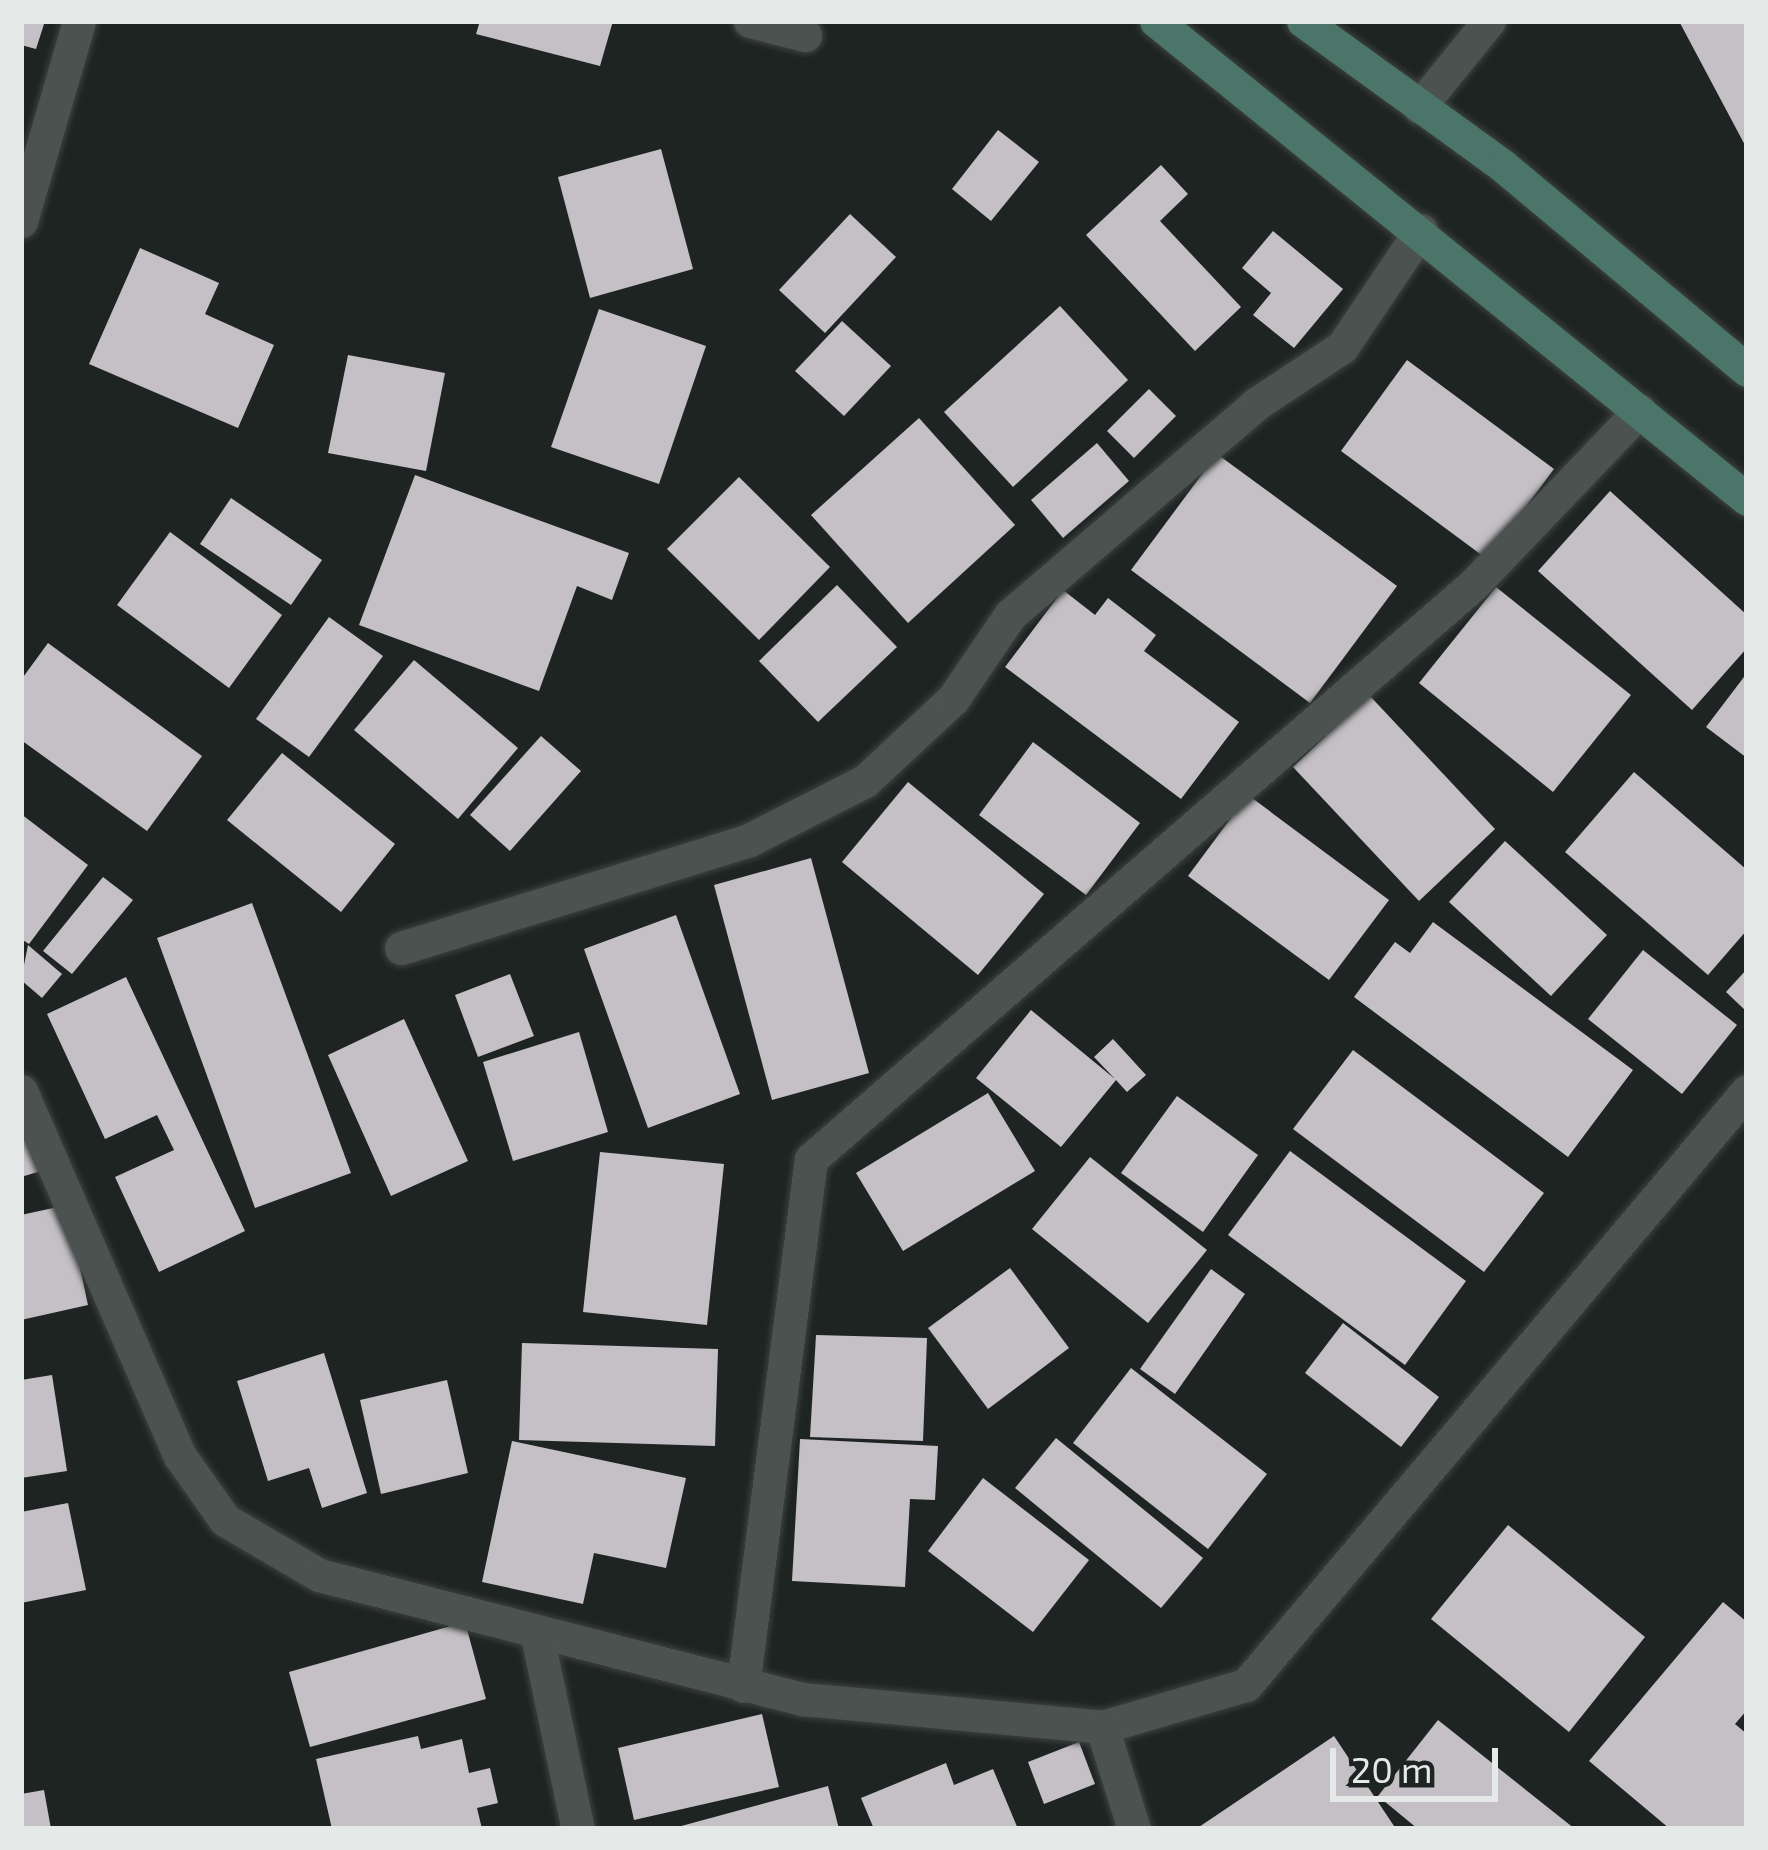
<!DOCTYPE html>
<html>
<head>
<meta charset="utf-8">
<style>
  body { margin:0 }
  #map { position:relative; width:1768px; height:1850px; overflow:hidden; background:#1e2422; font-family:"Exo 2",sans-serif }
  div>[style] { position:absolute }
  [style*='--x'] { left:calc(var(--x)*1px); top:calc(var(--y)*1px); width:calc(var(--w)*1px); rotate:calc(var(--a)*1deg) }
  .building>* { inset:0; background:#c5c0c6 }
  .roads { filter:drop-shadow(0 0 3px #3d4240) drop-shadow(0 0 3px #3d4240) }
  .minor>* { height:33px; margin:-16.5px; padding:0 16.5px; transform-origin:16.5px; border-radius:16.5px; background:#4c5250 }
  .secondary>* { height:33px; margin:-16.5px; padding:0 16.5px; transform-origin:16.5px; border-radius:16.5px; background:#4a7568 }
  span { translate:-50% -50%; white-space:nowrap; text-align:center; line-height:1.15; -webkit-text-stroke:12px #1e2422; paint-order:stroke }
  .frame { position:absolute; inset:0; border:24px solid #e5e9e7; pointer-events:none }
  .scale { position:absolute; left:1330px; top:1748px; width:168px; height:54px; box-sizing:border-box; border:6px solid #e5e9e7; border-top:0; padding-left:15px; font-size:36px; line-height:42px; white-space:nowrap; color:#e5e9e7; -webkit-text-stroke:9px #1e2422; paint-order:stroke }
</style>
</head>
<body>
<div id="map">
  <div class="building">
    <i style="clip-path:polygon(21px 21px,45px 21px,36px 49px,21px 45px)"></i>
    <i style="clip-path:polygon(480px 21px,613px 21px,600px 66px,476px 34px)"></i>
    <i style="clip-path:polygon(1747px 21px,1747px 149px,1680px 23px)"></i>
    <i style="clip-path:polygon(998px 130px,1039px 162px,991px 221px,952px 189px)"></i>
    <i style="clip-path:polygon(661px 149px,693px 269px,590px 298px,558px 177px)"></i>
    <i style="clip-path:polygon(1161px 165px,1188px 194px,1160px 221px,1241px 307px,1195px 351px,1086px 235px)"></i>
    <i style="clip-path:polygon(850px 214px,896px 257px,825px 333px,779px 290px)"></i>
    <i style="clip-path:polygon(1273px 231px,1343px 289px,1294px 348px,1253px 315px,1271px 293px,1242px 268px)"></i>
    <i style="clip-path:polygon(140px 248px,219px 283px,205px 314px,274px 345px,238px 428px,89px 364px)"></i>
    <i style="clip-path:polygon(1060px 306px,1128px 380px,1013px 487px,944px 412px)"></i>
    <i style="clip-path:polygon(599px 309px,706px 346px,659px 484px,551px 447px)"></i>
    <i style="clip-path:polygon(842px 321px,891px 366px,844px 416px,795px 371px)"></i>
    <i style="clip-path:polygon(348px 355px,445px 373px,426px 471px,328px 453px)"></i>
    <i style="clip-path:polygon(1407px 360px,1554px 469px,1487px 559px,1341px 451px)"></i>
    <i style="clip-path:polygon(1149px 389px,1176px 416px,1134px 458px,1107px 431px)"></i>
    <i style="clip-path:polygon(919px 418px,1015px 525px,908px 623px,811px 515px)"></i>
    <i style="clip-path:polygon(1097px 443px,1129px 481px,1063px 538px,1031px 500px)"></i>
    <i style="clip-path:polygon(1217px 454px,1397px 586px,1310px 703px,1131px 570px)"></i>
    <i style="clip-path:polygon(415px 475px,629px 553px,612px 600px,577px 586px,539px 691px,359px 625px)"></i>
    <i style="clip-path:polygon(739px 477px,830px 567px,759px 640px,667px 549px)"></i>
    <i style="clip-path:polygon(1610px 491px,1747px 615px,1747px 648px,1692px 710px,1538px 571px)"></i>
    <i style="clip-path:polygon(231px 498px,322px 560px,291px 605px,200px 544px)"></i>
    <i style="clip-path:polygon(170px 532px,282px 615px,229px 688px,117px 605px)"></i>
    <i style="clip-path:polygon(837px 585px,897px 647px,818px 722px,759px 661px)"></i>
    <i style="clip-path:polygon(1496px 587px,1631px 695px,1553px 792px,1419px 683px)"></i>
    <i style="clip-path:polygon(1063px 590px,1095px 615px,1108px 598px,1156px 635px,1144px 651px,1239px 722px,1181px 799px,1005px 667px)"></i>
    <i style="clip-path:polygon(329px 617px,383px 656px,309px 757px,256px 719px)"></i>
    <i style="clip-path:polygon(48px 643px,202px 756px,147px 831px,21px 740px,21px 680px)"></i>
    <i style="clip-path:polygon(414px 660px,518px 748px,458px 819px,354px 730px)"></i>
    <i style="clip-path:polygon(1747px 673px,1747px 758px,1706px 727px)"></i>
    <i style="clip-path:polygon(1369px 695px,1495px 829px,1419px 901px,1293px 767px)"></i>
    <i style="clip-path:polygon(541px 736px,581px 771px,510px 851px,470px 815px)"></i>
    <i style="clip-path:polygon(1033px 742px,1140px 823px,1086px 895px,979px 815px)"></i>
    <i style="clip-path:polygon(282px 753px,395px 844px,341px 912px,227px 820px)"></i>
    <i style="clip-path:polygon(1634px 772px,1747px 870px,1747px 930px,1708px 975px,1565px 852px)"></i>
    <i style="clip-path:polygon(908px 782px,1044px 894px,978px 975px,842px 862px)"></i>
    <i style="clip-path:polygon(1248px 795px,1389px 900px,1329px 980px,1188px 876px)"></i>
    <i style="clip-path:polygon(21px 814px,88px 865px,29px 944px,21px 939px)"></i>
    <i style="clip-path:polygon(1505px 841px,1607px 935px,1551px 996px,1449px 902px)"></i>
    <i style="clip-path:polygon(811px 858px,869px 1073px,772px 1100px,714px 885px)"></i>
    <i style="clip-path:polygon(103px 877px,133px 900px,72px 974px,43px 951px)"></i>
    <i style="clip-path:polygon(252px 903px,351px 1173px,255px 1208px,157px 938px)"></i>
    <i style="clip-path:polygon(676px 915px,740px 1094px,648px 1128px,584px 949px)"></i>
    <i style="clip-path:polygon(1433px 922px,1633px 1070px,1568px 1157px,1354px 997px,1395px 942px,1410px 953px)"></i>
    <i style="clip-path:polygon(28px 945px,62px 974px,42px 998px,21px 980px)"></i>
    <i style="clip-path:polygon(1643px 950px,1737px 1025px,1682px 1094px,1588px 1019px)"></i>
    <i style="clip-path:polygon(1747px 969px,1747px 1012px,1726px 992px)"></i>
    <i style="clip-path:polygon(510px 974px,534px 1036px,478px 1057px,455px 995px)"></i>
    <i style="clip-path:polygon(126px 977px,245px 1231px,159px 1272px,115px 1177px,174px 1150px,157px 1115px,105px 1139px,47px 1014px)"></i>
    <i style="clip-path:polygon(1031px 1010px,1115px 1079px,1094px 1057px,1113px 1039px,1146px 1075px,1127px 1092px,1116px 1080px,1061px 1147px,976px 1078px)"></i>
    <i style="clip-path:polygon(404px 1019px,468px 1161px,391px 1196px,328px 1055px)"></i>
    <i style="clip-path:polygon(579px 1032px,608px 1132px,513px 1161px,483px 1062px)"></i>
    <i style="clip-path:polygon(1353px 1050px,1544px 1193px,1484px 1272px,1293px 1129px)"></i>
    <i style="clip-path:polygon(988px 1093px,1035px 1171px,903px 1251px,856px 1173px)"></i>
    <i style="clip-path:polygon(1177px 1096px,1258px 1155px,1203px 1232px,1121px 1173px)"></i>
    <i style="clip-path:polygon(21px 1106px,41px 1171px,21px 1177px)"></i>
    <i style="clip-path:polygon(1290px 1151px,1466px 1281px,1405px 1365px,1228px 1235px)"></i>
    <i style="clip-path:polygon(600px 1152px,724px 1164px,707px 1325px,583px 1312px)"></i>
    <i style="clip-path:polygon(1090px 1157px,1207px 1250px,1148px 1323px,1032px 1229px)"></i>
    <i style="clip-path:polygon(67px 1205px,88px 1305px,21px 1320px,21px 1215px)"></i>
    <i style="clip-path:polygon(1010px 1268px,1069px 1348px,988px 1409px,928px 1328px)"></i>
    <i style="clip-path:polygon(1211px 1269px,1245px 1294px,1175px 1394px,1140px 1369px)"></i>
    <i style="clip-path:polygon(1343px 1323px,1439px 1397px,1401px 1447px,1305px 1373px)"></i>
    <i style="clip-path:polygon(816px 1335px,927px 1338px,923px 1441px,810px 1437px)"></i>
    <i style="clip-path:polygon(522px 1343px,718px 1349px,715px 1446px,519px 1440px)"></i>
    <i style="clip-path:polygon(324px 1353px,367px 1493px,322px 1508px,309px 1468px,268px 1481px,237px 1381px)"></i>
    <i style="clip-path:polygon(1131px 1368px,1267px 1474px,1208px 1549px,1073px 1443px)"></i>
    <i style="clip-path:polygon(52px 1375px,67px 1471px,21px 1478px,21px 1380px)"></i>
    <i style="clip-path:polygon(447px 1380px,468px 1473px,381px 1494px,360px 1400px)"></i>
    <i style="clip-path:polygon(1056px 1438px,1203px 1558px,1161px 1608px,1015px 1488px)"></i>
    <i style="clip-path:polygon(800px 1439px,938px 1446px,935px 1500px,910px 1499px,905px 1587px,792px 1581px)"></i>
    <i style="clip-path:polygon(512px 1441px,686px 1478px,666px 1568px,594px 1553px,583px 1604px,482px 1582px)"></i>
    <i style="clip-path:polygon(983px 1478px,1089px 1560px,1033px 1632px,928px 1551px)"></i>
    <i style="clip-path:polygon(68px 1503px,86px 1590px,21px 1603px,21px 1512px)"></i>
    <i style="clip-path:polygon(1508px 1525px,1645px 1637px,1569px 1732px,1431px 1619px)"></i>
    <i style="clip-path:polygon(1723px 1602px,1747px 1622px,1747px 1710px,1735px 1724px,1747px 1734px,1747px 1829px,1670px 1829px,1589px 1761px)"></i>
    <i style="clip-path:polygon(465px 1622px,486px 1699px,310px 1747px,289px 1672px)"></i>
    <i style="clip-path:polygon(762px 1714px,779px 1787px,634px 1820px,618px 1748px)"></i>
    <i style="clip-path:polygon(1438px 1720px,1575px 1829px,1418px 1829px,1378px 1796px)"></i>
    <i style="clip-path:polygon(418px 1736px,421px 1749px,462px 1739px,469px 1773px,490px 1768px,498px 1803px,477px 1808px,482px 1829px,332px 1829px,316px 1759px)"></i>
    <i style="clip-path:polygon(1334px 1736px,1396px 1829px,1196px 1829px)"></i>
    <i style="clip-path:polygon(1079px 1742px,1095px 1784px,1044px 1804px,1028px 1762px)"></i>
    <i style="clip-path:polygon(946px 1763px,954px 1785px,993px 1769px,1018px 1829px,874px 1829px,861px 1798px)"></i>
    <i style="clip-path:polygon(828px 1786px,839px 1829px,674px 1829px,674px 1828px)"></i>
    <i style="clip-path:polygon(44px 1790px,51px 1829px,21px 1829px,21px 1794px)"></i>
  </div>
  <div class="roads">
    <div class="minor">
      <i style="--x:750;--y:21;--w:57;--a:14.3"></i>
      <i style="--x:1419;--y:107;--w:111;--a:-50.9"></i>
      <i style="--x:21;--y:221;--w:208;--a:-73.8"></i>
      <i style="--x:401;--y:948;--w:364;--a:-17.2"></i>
      <i style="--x:749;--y:840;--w:130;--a:-27"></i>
      <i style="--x:865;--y:781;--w:120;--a:-43"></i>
      <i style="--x:953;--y:699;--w:102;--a:-55.8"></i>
      <i style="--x:1010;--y:615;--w:324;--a:-40.6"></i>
      <i style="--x:1256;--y:404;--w:103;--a:-33.5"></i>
      <i style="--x:1342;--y:347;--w:141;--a:-56"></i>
      <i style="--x:21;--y:1091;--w:398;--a:66.5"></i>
      <i style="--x:180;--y:1456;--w:78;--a:54.9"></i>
      <i style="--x:225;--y:1520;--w:109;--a:30.3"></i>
      <i style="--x:319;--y:1575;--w:500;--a:14.4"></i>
      <i style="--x:803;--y:1699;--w:300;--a:5.3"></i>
      <i style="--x:1102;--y:1727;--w:150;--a:-16.3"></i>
      <i style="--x:1246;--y:1685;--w:777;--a:-49.85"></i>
      <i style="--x:538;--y:1640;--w:193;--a:78.1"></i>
      <i style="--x:743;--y:1686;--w:531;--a:-82.65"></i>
      <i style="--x:811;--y:1159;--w:878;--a:-40.93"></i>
      <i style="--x:1474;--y:584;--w:240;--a:-46.3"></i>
      <i style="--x:1102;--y:1727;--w:107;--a:72.6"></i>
    </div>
    <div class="secondary">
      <i style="--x:1156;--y:21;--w:760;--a:38.97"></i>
      <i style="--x:1303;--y:21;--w:247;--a:35.9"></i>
      <i style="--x:1503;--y:166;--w:318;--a:39.9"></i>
    </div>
  </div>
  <div class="frame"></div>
  <div class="scale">20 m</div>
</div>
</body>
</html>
